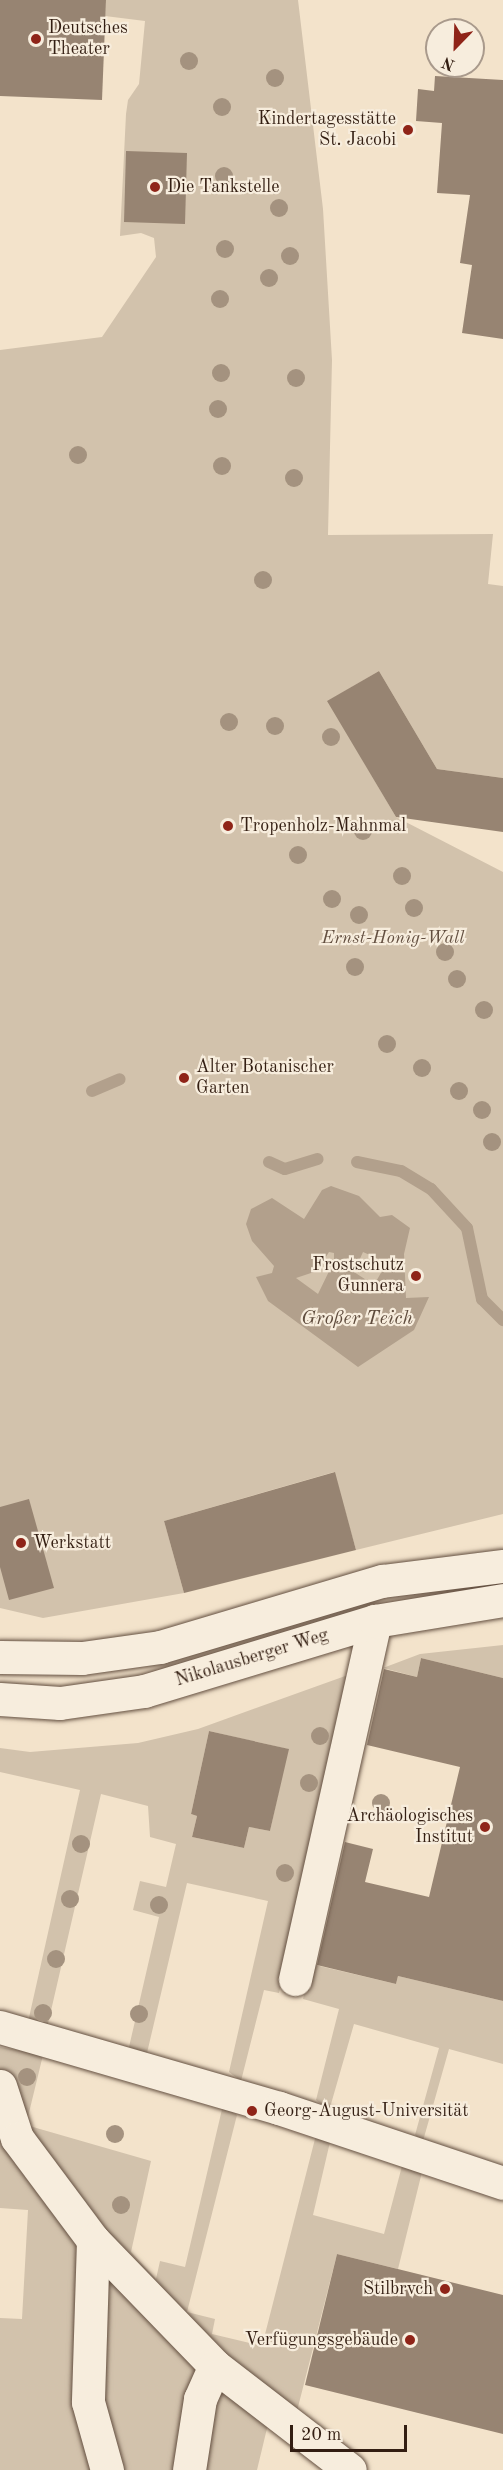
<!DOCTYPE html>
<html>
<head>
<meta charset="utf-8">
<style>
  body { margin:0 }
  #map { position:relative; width:503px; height:2470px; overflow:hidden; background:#f3e3cb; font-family:"Old Standard TT",serif }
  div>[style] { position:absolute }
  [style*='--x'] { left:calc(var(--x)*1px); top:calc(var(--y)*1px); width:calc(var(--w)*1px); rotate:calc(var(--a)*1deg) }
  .green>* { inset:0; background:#d2c2ac }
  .water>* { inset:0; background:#b2a08c }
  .stream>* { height:12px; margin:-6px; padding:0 6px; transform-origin:6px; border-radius:6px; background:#b2a08c }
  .building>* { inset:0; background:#978472 }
  .roads { filter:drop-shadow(0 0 2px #634f40) drop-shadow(0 0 2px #634f40) }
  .street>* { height:33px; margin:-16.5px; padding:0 16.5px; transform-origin:16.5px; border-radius:16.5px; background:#f7eddd }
  .secondary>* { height:33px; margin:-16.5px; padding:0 16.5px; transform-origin:16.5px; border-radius:16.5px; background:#f7eddd }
  .trees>* { width:18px; height:18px; margin:-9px; border-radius:50%; background:#a4927f }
  .dots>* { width:16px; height:16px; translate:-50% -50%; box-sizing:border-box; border:3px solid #f7eddd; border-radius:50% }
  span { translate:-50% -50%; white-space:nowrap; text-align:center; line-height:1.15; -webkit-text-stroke:4.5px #f7eddd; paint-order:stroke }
  .poi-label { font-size:18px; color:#331e12 }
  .left { translate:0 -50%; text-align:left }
  .right { translate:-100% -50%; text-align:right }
  .park-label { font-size:18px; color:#634f40; font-style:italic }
  .street-label { font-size:18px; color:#331e12 }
  .water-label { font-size:20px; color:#5f4c3d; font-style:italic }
  .north { position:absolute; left:425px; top:18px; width:60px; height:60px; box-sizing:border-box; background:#f7eddd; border:2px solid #a99a8c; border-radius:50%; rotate:203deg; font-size:16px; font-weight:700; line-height:24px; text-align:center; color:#331e12 }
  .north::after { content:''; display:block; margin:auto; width:21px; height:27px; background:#8f2418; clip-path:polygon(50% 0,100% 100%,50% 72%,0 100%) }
  .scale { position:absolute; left:290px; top:2425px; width:117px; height:27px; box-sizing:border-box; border:3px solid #331e12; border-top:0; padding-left:8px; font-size:18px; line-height:21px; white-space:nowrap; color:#331e12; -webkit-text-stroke:4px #f7eddd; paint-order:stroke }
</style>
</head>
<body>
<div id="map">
  <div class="green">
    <i style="clip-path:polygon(106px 0,298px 0,323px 209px,332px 360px,328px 535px,493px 534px,488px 584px,503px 586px,503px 778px,437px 769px,379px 671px,328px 701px,396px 817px,503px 872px,503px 1514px,356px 1550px,334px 1472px,164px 1521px,184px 1593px,43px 1618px,0 1608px,0 350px,102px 337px,156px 257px,154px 238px,141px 233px,120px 236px,126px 114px,128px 100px,139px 84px,145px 21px,105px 16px)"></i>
    <i style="clip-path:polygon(503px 1645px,503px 1678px,421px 1658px,417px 1677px,383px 1668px,420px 1654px)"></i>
    <i style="clip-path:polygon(evenodd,348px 1675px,279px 1993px,264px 1990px,241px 2081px,229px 2072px,268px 1901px,187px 1883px,147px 2053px,129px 2047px,159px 1917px,133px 1910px,140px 1881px,166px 1887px,176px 1844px,150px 1837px,148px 1806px,101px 1794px,47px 2028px,28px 2022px,80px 1790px,0 1772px,0 1748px,30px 1752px,138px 1743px,198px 1729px,348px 1675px,209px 1731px,288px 1749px,270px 1831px,249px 1827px,244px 1848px,192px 1837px,197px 1816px,191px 1814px,209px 1731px)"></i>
    <i style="clip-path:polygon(311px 1964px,396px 1984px,398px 1976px,503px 2001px,503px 2064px,449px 2049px,423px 2141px,415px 2135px,439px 2048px,354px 2024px,329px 2111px,316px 2100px,339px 2009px,303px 1999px)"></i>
    <i style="clip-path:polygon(0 2047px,43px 2055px,26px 2125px,151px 2161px,131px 2252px,156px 2279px,160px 2261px,185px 2267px,223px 2105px,237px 2115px,187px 2312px,215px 2319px,212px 2334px,262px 2346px,316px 2135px,330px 2142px,313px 2215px,384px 2234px,402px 2166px,422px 2172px,398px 2269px,337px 2254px,296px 2415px,269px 2420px,257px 2470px,0 2470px,0 2318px,22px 2319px,28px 2210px,0 2208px)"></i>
  </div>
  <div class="water">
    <i style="clip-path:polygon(evenodd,331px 1186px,359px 1196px,380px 1217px,392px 1215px,410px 1228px,404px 1254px,406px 1298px,429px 1297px,414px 1330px,358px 1367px,268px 1301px,256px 1277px,272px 1273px,274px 1266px,252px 1241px,246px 1224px,251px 1209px,272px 1198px,304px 1219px,322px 1190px,331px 1186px,329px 1252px,334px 1253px,334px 1261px,318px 1294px,296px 1278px,317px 1271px,329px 1252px,331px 1186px,363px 1252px,381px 1260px,382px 1271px,374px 1285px,354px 1272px,363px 1252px)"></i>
  </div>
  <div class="stream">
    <i style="--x:92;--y:1091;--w:30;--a:-23"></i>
    <i style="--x:269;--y:1162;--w:17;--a:24"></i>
    <i style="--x:285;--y:1169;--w:34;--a:-17"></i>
    <i style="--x:357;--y:1162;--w:45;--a:11.6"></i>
    <i style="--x:401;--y:1171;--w:35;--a:31"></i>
    <i style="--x:431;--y:1189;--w:53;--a:47.3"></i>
    <i style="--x:467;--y:1228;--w:73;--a:78.1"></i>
    <i style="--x:482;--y:1299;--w:30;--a:45"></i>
  </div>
  <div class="building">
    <i style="clip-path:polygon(0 0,106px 0,102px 100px,0 96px)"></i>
    <i style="clip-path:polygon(435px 76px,503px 80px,503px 339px,462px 333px,472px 265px,460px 263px,470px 195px,437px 193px,442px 123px,416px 121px,418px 89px,434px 91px)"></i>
    <i style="clip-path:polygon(126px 151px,187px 153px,185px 224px,124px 222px)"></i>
    <i style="clip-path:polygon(379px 671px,437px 769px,503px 778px,503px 832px,396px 817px,327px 701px)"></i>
    <i style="clip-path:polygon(335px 1472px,356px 1550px,184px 1593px,164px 1521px)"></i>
    <i style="clip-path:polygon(29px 1499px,54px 1588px,9px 1600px,0 1567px,0 1507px)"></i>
    <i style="clip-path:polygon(421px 1658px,503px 1678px,503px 2001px,398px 1976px,396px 1984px,317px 1965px,345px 1842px,373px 1849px,365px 1882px,429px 1897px,460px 1767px,367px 1745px,384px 1669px,417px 1677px)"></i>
    <i style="clip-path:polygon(209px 1731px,289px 1749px,270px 1831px,249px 1827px,244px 1848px,192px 1837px,197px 1816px,191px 1814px)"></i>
    <i style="clip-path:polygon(337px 2254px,503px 2295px,503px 2434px,305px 2385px)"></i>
  </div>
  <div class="roads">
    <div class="street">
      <i style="--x:295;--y:1979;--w:367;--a:-77.4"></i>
      <i style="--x:0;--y:2027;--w:291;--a:16.2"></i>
      <i style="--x:279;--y:2108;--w:236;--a:18.5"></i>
      <i style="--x:0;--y:2086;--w:55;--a:71.9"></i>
      <i style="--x:17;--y:2138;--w:127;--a:53.3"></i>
      <i style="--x:93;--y:2240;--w:175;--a:45.9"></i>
      <i style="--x:215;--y:2366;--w:170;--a:37.6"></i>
      <i style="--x:93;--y:2240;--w:162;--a:91.8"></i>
      <i style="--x:88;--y:2402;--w:71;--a:74.4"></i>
      <i style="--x:189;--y:2470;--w:72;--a:-81.2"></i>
      <i style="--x:200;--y:2399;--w:36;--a:-66"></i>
    </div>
    <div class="secondary">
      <i style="--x:0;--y:1657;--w:82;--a:0.7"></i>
      <i style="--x:82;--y:1658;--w:79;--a:-8"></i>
      <i style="--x:160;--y:1647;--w:232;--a:-16.6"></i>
      <i style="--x:382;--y:1581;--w:122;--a:-7.1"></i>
      <i style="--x:0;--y:1699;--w:60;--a:3.8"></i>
      <i style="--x:60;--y:1703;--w:85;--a:-8.1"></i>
      <i style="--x:144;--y:1691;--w:241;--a:-16.9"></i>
      <i style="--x:375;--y:1621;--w:130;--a:-9.3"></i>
    </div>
  </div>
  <div class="trees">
    <i style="left:189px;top:61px"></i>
    <i style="left:275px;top:78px"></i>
    <i style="left:222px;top:107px"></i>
    <i style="left:224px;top:176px"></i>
    <i style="left:279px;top:208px"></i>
    <i style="left:225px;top:249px"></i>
    <i style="left:290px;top:256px"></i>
    <i style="left:269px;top:278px"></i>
    <i style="left:220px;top:299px"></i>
    <i style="left:221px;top:373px"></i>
    <i style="left:296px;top:378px"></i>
    <i style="left:218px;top:409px"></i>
    <i style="left:78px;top:455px"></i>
    <i style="left:222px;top:466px"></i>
    <i style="left:294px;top:478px"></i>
    <i style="left:263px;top:580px"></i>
    <i style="left:229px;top:722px"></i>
    <i style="left:275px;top:726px"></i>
    <i style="left:331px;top:737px"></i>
    <i style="left:363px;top:831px"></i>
    <i style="left:298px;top:855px"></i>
    <i style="left:402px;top:876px"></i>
    <i style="left:332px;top:899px"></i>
    <i style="left:414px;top:908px"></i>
    <i style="left:359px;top:915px"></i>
    <i style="left:445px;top:952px"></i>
    <i style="left:355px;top:967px"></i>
    <i style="left:457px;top:979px"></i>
    <i style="left:484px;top:1010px"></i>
    <i style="left:387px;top:1044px"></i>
    <i style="left:422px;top:1068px"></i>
    <i style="left:459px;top:1091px"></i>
    <i style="left:482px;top:1110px"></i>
    <i style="left:492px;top:1142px"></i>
    <i style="left:320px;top:1736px"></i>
    <i style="left:309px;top:1783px"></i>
    <i style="left:381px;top:1803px"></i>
    <i style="left:81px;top:1844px"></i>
    <i style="left:285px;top:1873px"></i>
    <i style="left:70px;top:1899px"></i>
    <i style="left:159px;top:1905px"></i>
    <i style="left:56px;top:1959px"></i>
    <i style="left:43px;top:2013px"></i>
    <i style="left:139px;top:2014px"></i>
    <i style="left:27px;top:2077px"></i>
    <i style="left:115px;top:2134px"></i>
    <i style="left:121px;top:2205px"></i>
  </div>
  <div class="dots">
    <i style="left:36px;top:39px;background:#8f2418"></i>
    <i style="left:408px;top:130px;background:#8f2418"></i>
    <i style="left:155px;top:187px;background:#8f2418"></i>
    <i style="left:228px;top:826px;background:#8f2418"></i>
    <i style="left:184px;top:1078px;background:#8f2418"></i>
    <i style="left:416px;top:1276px;background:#8f2418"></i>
    <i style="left:21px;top:1543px;background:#8f2418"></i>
    <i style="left:485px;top:1827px;background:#8f2418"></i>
    <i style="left:252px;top:2111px;background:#8f2418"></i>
    <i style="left:445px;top:2289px;background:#8f2418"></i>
    <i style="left:410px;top:2340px;background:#8f2418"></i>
  </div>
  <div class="poi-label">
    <span class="left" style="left:48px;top:39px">Deutsches<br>Theater</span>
    <span class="right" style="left:396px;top:130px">Kindertagesstätte<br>St. Jacobi</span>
    <span class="left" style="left:167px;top:187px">Die Tankstelle</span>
    <span class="left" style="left:240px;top:826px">Tropenholz-Mahnmal</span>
    <span class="left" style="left:196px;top:1078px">Alter Botanischer<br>Garten</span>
    <span class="right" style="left:404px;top:1276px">Frostschutz<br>Gunnera</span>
    <span class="left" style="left:33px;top:1543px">Werkstatt</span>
    <span class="right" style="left:473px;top:1827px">Archäologisches<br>Institut</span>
    <span class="left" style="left:264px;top:2111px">Georg-August-Universität</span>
    <span class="right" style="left:433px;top:2289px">Stilbrvch</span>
    <span class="right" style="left:398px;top:2340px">Verfügungsgebäude</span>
  </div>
  <div class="park-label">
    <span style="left:393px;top:938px">Ernst-Honig-Wall</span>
  </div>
  <div class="street-label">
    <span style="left:252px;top:1658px;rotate:-17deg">Nikolausberger Weg</span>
  </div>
  <div class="water-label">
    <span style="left:357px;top:1319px">Großer Teich</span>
  </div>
  <div class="north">N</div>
  <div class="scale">20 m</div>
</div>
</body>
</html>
